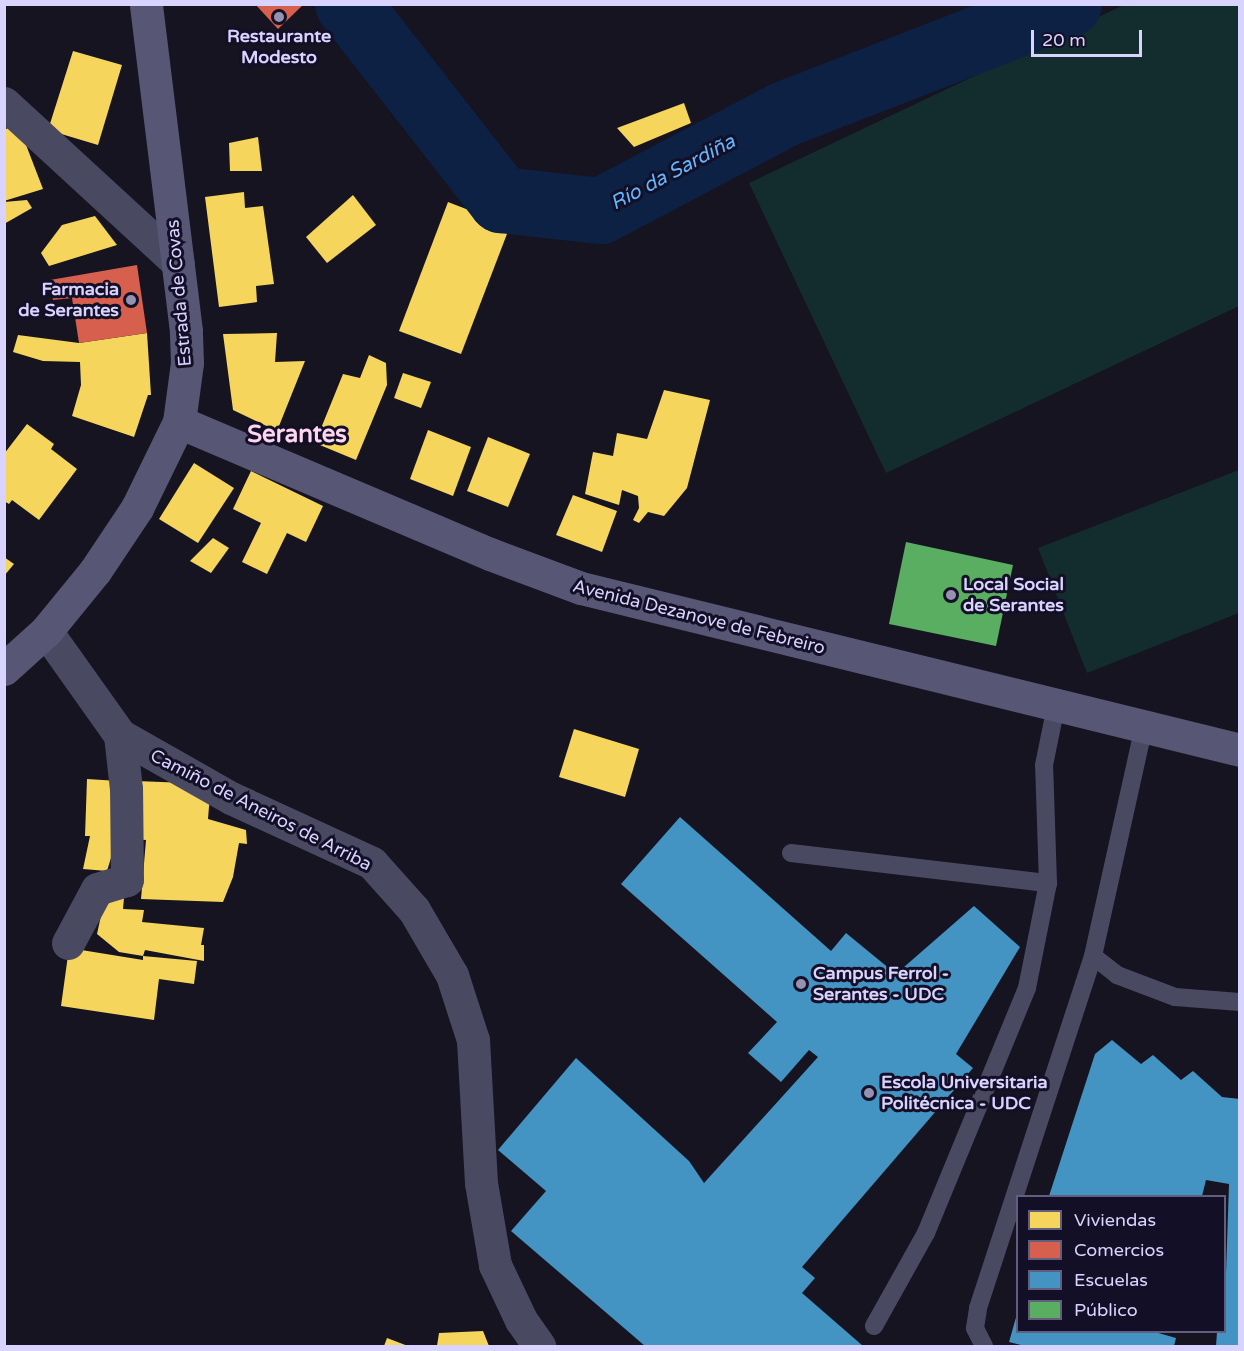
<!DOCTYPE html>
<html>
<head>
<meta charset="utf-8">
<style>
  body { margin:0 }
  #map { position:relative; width:1244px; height:1351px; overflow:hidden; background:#161421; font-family:"Varela Round",sans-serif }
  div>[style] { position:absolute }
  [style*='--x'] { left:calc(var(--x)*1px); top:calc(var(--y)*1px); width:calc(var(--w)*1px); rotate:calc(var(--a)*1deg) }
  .green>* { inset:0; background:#132c2d }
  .homes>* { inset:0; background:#f6d55c }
  .shops>* { inset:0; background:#d6604d }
  .schools>* { inset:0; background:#4393c3 }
  .public>* { inset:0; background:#5aae61 }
  .river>* { height:66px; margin:-33px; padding:0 33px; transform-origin:33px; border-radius:33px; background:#0d2144 }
  .lane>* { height:18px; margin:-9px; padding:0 9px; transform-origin:9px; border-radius:9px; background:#4a4962 }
  .street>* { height:33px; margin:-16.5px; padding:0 16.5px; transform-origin:16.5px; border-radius:16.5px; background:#4a4962 }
  .secondary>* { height:33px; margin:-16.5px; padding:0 16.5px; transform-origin:16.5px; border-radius:16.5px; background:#575674 }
  .dots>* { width:16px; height:16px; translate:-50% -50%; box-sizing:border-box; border:3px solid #130f26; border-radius:50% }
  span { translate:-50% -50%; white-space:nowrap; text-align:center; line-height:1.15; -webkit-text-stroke:6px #130f26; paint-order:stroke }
  .poi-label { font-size:18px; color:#d9d4ff; font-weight:700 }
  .right { translate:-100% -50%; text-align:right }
  .left { translate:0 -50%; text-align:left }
  .street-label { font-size:18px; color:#d9d4ff }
  .water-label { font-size:20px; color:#62b6ff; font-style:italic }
  .district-label { font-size:24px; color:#ffd6f0; font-weight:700 }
  .frame { position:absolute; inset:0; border:6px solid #d9d4ff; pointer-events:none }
  .legend { position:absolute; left:1016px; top:1195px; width:210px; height:138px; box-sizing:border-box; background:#130f26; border:2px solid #625e7d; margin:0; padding:8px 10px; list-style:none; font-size:18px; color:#d9d4ff }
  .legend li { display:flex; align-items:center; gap:12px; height:30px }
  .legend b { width:30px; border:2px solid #625e7d }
  .scale { position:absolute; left:1031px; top:30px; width:111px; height:27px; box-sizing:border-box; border:3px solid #d9d4ff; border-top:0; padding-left:8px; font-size:18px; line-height:21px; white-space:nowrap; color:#d9d4ff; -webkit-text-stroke:4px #130f26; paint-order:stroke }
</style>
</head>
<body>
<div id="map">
  <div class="green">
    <i style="clip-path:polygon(1126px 4px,1239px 5px,1239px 306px,886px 473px,749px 183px)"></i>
    <i style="clip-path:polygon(1239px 470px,1239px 613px,1087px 673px,1038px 548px)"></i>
  </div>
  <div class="homes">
    <i style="clip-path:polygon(73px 51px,122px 65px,98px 145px,48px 130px)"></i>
    <i style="clip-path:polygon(684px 103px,691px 123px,634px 147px,617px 128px)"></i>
    <i style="clip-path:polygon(10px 127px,23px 137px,43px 189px,4px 201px,4px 130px)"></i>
    <i style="clip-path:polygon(258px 137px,262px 171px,230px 171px,229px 143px)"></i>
    <i style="clip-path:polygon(244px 192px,245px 208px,263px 206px,274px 284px,256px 286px,257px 302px,219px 307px,205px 197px)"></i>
    <i style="clip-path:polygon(353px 195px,376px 225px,327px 263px,306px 237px)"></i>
    <i style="clip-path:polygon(27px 200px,32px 208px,4px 224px,4px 202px)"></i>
    <i style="clip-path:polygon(448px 202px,510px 226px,461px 354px,399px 331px)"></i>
    <i style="clip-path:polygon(95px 216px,117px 245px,49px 266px,41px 253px,62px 225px)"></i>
    <i style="clip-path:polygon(147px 333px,151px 395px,148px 395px,134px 437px,72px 416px,81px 385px,80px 362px,43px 361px,13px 352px,18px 335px,79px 343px)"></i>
    <i style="clip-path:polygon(277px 333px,275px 362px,305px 361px,277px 431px,233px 410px,223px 334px)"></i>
    <i style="clip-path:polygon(369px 355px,386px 363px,387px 385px,356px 460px,315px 443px,343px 374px,360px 378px)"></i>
    <i style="clip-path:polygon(403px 373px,431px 382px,421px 408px,394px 398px)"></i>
    <i style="clip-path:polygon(664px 390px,710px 400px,687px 488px,664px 516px,648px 512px,639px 523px,633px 520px,639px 508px,638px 496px,622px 490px,619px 505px,585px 494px,593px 452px,613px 456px,617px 433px,647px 439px)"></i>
    <i style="clip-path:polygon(27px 424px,54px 444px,51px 449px,77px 469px,39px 520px,12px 500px,9px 504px,4px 501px,4px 454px)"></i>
    <i style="clip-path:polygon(428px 430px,471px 447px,453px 496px,410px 479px)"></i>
    <i style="clip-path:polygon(488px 437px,530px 454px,508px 507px,467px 491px)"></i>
    <i style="clip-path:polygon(194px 463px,234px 488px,198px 543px,159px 519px)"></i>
    <i style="clip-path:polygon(251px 471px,323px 506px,306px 542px,287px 533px,267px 574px,242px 562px,261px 523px,233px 509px)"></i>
    <i style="clip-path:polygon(573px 495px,617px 511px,602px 552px,556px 535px)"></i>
    <i style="clip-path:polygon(213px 538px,229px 548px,211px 573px,190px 561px)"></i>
    <i style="clip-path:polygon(4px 557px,14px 564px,4px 576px)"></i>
    <i style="clip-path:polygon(574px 729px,639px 749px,625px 797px,559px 777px)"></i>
    <i style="clip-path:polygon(87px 779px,118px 781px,117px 838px,107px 871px,83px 869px,90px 836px,85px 836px)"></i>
    <i style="clip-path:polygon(136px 781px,187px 783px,210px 794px,208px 819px,246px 830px,247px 844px,239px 843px,233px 877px,223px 902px,141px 899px,146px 840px,134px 839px)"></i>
    <i style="clip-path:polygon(105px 897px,124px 898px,123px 909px,144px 910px,142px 922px,204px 928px,201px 945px,204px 945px,204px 961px,145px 950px,143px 956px,119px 952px,97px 934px)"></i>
    <i style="clip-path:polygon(69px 948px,143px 960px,143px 956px,197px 961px,194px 984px,159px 979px,154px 1020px,61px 1006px)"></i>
    <i style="clip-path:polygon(483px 1331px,489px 1346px,437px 1346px,439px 1333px)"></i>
    <i style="clip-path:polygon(387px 1338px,408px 1346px,384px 1346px)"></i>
  </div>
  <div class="shops">
    <i style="clip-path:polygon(255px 4px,304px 4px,278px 29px)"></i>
    <i style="clip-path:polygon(137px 265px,147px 333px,79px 343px,72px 298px,53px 300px,50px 280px)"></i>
  </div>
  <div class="schools">
    <i style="clip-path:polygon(680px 817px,831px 951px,846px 933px,896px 974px,974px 906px,1020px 947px,956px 1054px,973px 1068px,802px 1267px,815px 1278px,802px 1293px,863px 1346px,645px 1346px,511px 1231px,546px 1191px,498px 1150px,576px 1058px,689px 1161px,704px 1183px,818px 1057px,809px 1050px,781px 1082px,748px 1053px,777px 1022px,621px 884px)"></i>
    <i style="clip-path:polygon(1112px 1040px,1141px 1064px,1153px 1055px,1181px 1080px,1193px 1071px,1222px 1097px,1240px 1099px,1240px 1346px,1216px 1346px,1217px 1332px,1224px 1332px,1229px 1184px,1206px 1180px,1202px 1196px,1049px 1196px,1095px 1054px)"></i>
    <i style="clip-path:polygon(1017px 1314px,1018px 1332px,1155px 1332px,1176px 1338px,1174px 1346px,1025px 1346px,1009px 1342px)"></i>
  </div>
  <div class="public">
    <i style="clip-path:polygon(906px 542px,1013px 565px,996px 646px,889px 624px)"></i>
  </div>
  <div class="river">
    <i style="--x:348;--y:4;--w:249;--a:52"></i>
    <i style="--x:501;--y:200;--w:101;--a:6.3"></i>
    <i style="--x:601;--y:211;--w:208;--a:-27.8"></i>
    <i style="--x:785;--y:114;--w:305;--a:-21.2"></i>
  </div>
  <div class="lane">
    <i style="--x:1144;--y:726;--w:236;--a:102.5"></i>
    <i style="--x:1093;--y:956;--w:31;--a:38"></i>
    <i style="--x:1117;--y:975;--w:62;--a:20.8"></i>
    <i style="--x:1175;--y:997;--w:65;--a:4.4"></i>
    <i style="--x:791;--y:853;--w:259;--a:6.7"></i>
    <i style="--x:1048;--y:883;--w:118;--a:-91.9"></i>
    <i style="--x:1044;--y:765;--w:60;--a:-78.5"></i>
    <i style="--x:874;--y:1326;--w:107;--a:-60.8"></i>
    <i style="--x:926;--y:1233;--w:265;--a:-67.6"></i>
    <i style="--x:1027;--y:988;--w:107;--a:-78.7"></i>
    <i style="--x:984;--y:1346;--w:20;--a:-117"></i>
    <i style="--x:975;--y:1328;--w:20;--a:-81"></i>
    <i style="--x:978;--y:1308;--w:370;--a:-71.9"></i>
  </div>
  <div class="street">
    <i style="--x:4;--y:103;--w:236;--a:42.6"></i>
    <i style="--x:46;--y:631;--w:128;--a:54.6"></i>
    <i style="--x:120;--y:735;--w:128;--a:29.6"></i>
    <i style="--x:231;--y:798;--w:155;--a:24.7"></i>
    <i style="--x:372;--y:863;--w:63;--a:48.2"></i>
    <i style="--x:414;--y:910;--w:75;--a:59.7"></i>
    <i style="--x:452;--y:975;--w:68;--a:72.1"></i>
    <i style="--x:473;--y:1040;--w:143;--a:86.8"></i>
    <i style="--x:481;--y:1183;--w:83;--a:80.3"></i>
    <i style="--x:495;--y:1265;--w:61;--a:64.7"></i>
    <i style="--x:521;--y:1320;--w:32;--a:55"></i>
    <i style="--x:68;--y:943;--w:61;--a:-61.8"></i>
    <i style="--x:97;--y:889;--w:31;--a:-17"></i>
    <i style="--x:127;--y:880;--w:91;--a:-90.6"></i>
    <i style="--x:126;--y:789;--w:54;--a:-96.3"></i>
  </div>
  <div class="secondary">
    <i style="--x:179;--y:422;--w:338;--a:23"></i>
    <i style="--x:490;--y:554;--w:97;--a:20.5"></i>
    <i style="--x:581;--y:588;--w:679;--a:13.81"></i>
    <i style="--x:4;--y:669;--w:57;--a:-42.1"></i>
    <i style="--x:46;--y:631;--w:77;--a:-50.8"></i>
    <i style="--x:95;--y:571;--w:76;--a:-56.3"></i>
    <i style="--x:137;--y:508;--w:96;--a:-64"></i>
    <i style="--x:179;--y:422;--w:60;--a:-82.3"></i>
    <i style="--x:187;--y:363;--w:32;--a:-92"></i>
    <i style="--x:186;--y:331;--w:329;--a:-97"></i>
  </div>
  <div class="dots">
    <i style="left:279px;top:17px;background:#9591b1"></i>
    <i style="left:131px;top:300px;background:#9591b1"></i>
    <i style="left:951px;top:595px;background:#9591b1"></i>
    <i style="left:801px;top:984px;background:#9591b1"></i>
    <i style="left:869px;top:1093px;background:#9591b1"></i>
  </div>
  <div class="poi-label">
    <span style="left:279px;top:47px">Restaurante<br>Modesto</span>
    <span class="right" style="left:119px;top:300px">Farmacia<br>de Serantes</span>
    <span class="left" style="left:963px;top:595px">Local Social<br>de Serantes</span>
    <span class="left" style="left:813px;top:984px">Campus Ferrol -<br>Serantes - UDC</span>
    <span class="left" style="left:881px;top:1093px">Escola Universitaria<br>Politécnica - UDC</span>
  </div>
  <div class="street-label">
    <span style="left:179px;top:293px;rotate:-95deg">Estrada de Covas</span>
    <span style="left:699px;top:617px;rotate:14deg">Avenida Dezanove de Febreiro</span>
    <span style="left:261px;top:810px;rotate:27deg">Camiño de Aneiros de Arriba</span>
  </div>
  <div class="water-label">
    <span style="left:673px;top:173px;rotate:-28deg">Río da Sardiña</span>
  </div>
  <div class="district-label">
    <span style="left:297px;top:435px">Serantes</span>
  </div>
  <div class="frame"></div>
  <ul class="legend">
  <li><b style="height:16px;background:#f6d55c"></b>Viviendas</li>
  <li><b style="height:16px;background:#d6604d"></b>Comercios</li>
  <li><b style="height:16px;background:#4393c3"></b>Escuelas</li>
  <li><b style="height:16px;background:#5aae61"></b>Público</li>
  </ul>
  <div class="scale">20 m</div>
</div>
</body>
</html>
